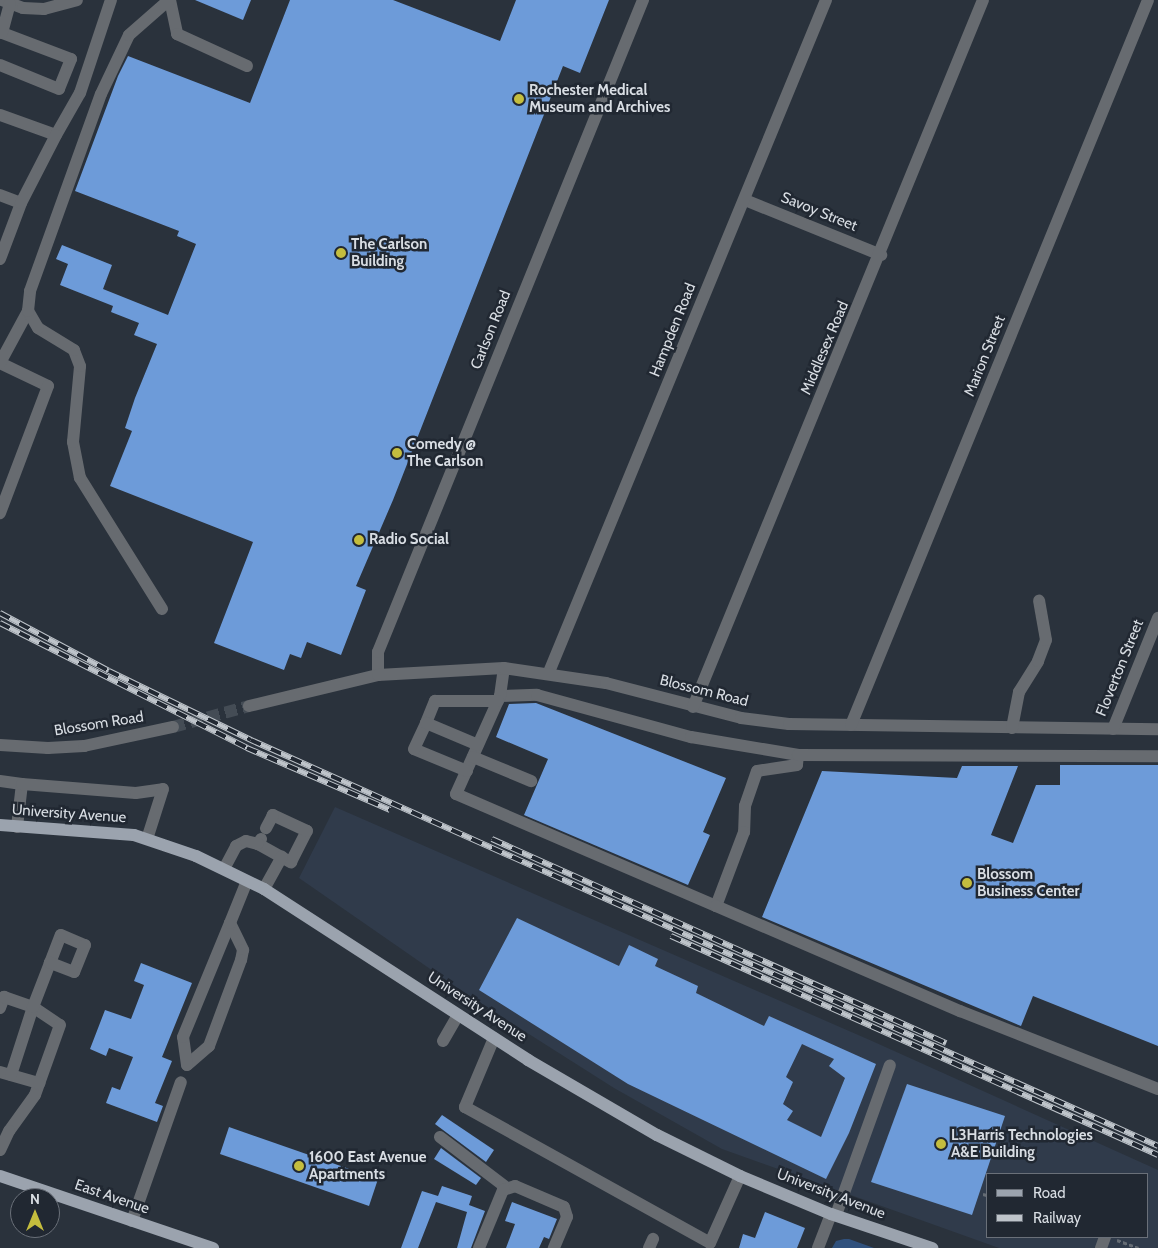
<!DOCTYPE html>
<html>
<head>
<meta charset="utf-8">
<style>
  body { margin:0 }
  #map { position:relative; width:1158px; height:1248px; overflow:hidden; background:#2a323c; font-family:Cabin,sans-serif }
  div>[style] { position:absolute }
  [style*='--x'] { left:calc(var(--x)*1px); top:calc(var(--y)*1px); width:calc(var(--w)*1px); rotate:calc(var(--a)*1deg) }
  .built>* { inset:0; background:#303b4b }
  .green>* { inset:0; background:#30517d }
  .building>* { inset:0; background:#6d9bd9 }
  .minor-tunnel>* { height:12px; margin-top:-6px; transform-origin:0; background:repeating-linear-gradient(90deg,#444c55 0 12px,transparent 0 18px) }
  .path>* { height:2.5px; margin-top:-1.25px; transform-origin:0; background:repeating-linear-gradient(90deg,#656c74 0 4px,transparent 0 6.5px) }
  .minor>* { height:12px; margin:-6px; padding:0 6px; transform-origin:6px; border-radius:6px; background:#676b70 }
  .major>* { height:12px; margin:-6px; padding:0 6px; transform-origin:6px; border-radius:6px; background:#9ba3ae }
  .rail>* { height:5.5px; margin-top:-2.75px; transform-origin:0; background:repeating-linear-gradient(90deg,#212832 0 11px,#bec4ca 0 22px); box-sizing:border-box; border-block:1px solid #bec4ca }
  .dots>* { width:14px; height:14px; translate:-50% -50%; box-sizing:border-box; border:2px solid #212832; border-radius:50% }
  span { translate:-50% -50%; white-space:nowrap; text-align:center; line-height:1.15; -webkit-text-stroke:5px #212832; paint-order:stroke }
  .poi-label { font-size:15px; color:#d8dde3; font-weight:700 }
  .left { translate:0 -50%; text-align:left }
  .street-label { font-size:15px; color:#d8dde3 }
  .legend { position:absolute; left:986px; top:1173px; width:162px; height:65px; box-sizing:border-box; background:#212832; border:1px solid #6a7079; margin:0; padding:6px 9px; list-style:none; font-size:15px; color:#d8dde3 }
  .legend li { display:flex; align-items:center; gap:10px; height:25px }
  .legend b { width:25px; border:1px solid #6a7079 }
  .north { position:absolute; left:10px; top:1188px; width:50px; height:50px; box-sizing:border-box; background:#212832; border:1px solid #6a7079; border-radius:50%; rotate:0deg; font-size:14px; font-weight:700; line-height:20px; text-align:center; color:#d8dde3 }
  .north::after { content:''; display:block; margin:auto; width:18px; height:22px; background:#c4bd3e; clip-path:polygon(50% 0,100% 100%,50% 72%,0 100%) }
</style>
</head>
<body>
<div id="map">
  <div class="built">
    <i style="clip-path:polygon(evenodd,335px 807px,872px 1041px,1158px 1170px,1158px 1248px,999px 1248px,722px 1149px,614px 1088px,472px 998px,299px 878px,335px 807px,987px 1174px,1147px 1174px,1147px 1237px,987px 1237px,987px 1174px)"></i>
  </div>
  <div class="green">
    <i style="clip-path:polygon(844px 1239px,849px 1239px,874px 1248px,832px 1248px,836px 1241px)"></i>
  </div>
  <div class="building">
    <i style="clip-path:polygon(195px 0,251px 0,243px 20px)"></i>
    <i style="clip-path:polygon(290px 0,393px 0,500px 41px,516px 0,609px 0,580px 73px,563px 66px,393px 500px,356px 586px,366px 590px,341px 655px,307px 642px,301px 658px,290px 654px,284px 670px,214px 643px,253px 542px,110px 486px,132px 431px,125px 428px,135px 398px,157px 344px,134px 335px,139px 323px,111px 312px,113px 306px,60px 285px,68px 264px,56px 259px,62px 245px,112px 265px,103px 289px,168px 315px,196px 244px,177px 236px,179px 231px,75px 191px,118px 76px,128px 56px,250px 103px)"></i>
    <i style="clip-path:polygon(536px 703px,726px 778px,703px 832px,710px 835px,688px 885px,524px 815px,548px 759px,496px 737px,509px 704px)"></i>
    <i style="clip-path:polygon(1060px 765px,1158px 765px,1158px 1046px,1033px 996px,1021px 1026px,762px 917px,822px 771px,957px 778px,962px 766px,1018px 766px,991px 835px,1013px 843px,1036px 785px,1060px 785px)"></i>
    <i style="clip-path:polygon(evenodd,517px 918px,619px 966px,629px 945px,658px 959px,655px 966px,698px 986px,696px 993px,764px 1026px,769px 1016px,876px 1064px,849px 1133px,826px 1179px,628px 1084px,479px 990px,517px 918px,802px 1044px,834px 1059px,829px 1066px,845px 1078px,821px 1137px,787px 1120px,793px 1111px,783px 1104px,793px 1082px,786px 1077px,802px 1044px)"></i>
    <i style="clip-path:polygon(141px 963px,192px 983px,162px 1057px,172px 1061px,155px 1103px,163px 1106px,157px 1122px,106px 1103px,112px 1087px,120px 1090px,133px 1057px,109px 1048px,106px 1056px,90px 1049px,105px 1010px,131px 1019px,144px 985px,134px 981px)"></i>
    <i style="clip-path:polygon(907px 1084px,1005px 1116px,972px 1215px,871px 1182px)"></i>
    <i style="clip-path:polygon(442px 1115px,494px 1150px,486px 1162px,435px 1124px)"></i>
    <i style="clip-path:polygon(229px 1127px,378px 1179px,369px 1206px,220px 1154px)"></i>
    <i style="clip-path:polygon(441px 1148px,481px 1178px,476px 1185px,434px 1159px)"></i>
    <i style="clip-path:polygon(442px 1186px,472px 1196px,469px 1205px,485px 1211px,471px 1248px,457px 1248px,467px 1212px,436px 1202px,418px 1248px,401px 1248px,422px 1191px,438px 1196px)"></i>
    <i style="clip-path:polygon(512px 1202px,557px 1219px,549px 1239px,544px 1237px,539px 1248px,506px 1248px,515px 1224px,505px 1221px)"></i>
    <i style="clip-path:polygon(765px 1212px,805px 1228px,797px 1248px,739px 1248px,743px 1234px,755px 1238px)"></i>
  </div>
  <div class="minor-tunnel">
    <i style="--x:173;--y:727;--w:79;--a:-15.4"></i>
  </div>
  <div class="path">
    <i style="--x:983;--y:1194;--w:4;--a:14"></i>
    <i style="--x:1117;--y:1240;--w:23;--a:20"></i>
  </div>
  <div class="minor">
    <i style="--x:2;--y:0;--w:22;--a:21"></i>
    <i style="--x:23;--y:8;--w:21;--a:3"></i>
    <i style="--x:44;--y:9;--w:34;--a:-15"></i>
    <i style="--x:170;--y:0;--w:35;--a:78"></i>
    <i style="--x:177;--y:34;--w:77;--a:24.6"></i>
    <i style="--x:0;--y:32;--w:76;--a:20.8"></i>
    <i style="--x:71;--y:59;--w:32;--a:112"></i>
    <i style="--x:59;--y:89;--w:64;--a:-157.9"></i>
    <i style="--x:2;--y:33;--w:30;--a:-75"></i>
    <i style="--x:0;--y:115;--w:59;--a:19.7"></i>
    <i style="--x:56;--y:135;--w:48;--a:-60.3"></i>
    <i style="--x:80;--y:93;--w:98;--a:-71.6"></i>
    <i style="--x:0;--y:195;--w:22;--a:21"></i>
    <i style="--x:745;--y:200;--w:147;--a:22"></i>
    <i style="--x:0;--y:259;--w:60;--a:-69.4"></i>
    <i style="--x:21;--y:203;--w:76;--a:-62.8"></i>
    <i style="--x:0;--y:363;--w:53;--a:25.6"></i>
    <i style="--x:48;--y:386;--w:136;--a:110.7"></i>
    <i style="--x:0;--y:363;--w:59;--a:-61.7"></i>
    <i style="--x:162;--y:609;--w:155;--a:-122"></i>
    <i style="--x:80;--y:478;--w:37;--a:-101"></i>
    <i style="--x:73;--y:442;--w:76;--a:-84.7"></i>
    <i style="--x:80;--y:366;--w:17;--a:-111"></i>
    <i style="--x:74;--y:350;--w:42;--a:-148.6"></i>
    <i style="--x:38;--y:328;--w:20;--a:-120"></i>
    <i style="--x:28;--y:311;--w:20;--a:-84"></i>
    <i style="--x:30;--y:291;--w:209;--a:-70.2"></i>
    <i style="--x:101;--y:94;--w:65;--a:-64.6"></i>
    <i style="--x:129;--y:35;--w:53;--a:-41.2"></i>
    <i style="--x:549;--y:672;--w:727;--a:-67.6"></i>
    <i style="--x:378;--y:675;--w:23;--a:-90"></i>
    <i style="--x:378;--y:652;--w:704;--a:-67.88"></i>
    <i style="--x:500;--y:696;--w:37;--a:-2"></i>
    <i style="--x:537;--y:695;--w:160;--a:15.3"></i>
    <i style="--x:691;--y:737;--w:109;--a:9.5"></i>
    <i style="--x:798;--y:755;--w:10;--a:96"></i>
    <i style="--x:797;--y:765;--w:40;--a:171.5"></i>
    <i style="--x:757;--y:771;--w:37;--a:109"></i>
    <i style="--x:745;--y:806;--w:26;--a:92"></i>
    <i style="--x:744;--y:832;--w:79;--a:110.7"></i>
    <i style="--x:716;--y:906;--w:283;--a:-156.7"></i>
    <i style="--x:456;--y:794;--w:107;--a:-65.8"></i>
    <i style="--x:500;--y:696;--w:28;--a:-82"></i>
    <i style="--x:249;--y:706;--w:133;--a:-13.5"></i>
    <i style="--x:378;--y:675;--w:126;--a:-3.2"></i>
    <i style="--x:504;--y:668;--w:103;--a:8.4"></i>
    <i style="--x:606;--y:683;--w:139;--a:14.5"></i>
    <i style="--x:741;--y:718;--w:48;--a:7.1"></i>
    <i style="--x:789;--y:724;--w:369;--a:0.8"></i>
    <i style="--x:693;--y:707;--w:764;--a:-67.7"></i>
    <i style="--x:426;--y:723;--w:24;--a:-68"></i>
    <i style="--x:435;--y:701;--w:63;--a:0"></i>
    <i style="--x:851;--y:725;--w:783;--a:-67.72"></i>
    <i style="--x:1012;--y:728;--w:37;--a:-79"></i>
    <i style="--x:1019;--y:692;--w:36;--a:-58"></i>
    <i style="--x:1038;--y:661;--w:22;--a:-69"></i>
    <i style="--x:1046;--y:640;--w:40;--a:-100"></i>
    <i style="--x:1113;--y:729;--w:120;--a:-67.9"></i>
    <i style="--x:0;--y:745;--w:48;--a:3.6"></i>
    <i style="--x:48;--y:748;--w:36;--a:-3"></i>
    <i style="--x:84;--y:746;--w:91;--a:-12.1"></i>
    <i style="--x:798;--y:755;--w:360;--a:0.2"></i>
    <i style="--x:473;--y:757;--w:63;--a:22.5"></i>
    <i style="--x:467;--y:771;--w:57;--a:-157.5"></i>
    <i style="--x:414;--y:749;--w:29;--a:-65"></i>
    <i style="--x:426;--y:723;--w:56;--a:22.9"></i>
    <i style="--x:0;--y:781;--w:22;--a:8"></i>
    <i style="--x:17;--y:827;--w:43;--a:-83.4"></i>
    <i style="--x:22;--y:784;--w:114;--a:4.5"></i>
    <i style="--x:136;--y:793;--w:27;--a:-8"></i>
    <i style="--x:163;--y:789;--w:52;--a:107.7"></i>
    <i style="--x:261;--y:839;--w:6;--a:121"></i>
    <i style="--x:258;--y:844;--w:38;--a:29"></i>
    <i style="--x:291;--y:862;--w:35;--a:-63"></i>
    <i style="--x:307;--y:831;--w:38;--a:-155"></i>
    <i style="--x:273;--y:815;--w:15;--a:118"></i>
    <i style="--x:224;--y:869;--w:26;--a:-62"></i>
    <i style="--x:236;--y:846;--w:11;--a:-27"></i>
    <i style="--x:246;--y:841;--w:12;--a:14"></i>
    <i style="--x:264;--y:889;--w:37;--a:-61"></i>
    <i style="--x:716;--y:906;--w:266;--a:23.3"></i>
    <i style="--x:960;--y:1011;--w:213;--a:21.5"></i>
    <i style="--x:230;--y:923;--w:30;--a:64"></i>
    <i style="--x:243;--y:950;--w:10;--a:101"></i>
    <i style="--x:241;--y:960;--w:92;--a:110.4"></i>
    <i style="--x:209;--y:1046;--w:29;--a:139"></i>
    <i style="--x:187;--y:1065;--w:28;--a:-98"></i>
    <i style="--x:183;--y:1037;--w:123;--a:-67.6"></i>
    <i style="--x:230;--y:923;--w:45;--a:-68"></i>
    <i style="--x:0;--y:1008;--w:12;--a:-70"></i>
    <i style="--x:4;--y:997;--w:31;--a:19"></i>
    <i style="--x:33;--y:1007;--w:32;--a:34"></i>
    <i style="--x:60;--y:1025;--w:74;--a:109.7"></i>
    <i style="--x:35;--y:1095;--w:44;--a:125.8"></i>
    <i style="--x:9;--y:1131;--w:21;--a:115"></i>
    <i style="--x:494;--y:1038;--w:75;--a:112.8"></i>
    <i style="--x:465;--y:1107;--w:280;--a:29"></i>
    <i style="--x:710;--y:1243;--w:73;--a:-65.9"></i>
    <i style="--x:443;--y:1041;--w:30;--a:-60"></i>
    <i style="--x:0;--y:1072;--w:41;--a:15.8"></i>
    <i style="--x:11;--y:1075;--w:71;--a:-72.1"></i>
    <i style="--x:33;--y:1007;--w:47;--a:-68.9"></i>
    <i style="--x:50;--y:963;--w:30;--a:-69"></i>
    <i style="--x:61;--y:935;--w:26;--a:23"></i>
    <i style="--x:85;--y:945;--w:29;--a:112"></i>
    <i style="--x:74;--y:972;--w:26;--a:-159"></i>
    <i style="--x:440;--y:1137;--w:84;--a:37.3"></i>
    <i style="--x:836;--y:1215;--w:159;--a:-70.2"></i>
    <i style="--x:132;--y:1221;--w:147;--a:-70.6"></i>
    <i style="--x:479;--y:1248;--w:63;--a:-67.5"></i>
    <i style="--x:503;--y:1190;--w:13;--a:-18"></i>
    <i style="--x:515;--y:1186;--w:53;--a:23.2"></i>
    <i style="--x:564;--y:1207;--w:10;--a:73"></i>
    <i style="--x:567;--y:1217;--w:34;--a:113"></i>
    <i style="--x:649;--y:1248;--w:10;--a:-66"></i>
    <i style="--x:818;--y:1248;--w:36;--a:-69"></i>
    <i style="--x:1101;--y:1248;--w:12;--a:-70"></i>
  </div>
  <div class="major">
    <i style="--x:0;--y:825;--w:134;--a:4.3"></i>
    <i style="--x:134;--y:835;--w:65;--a:18.7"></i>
    <i style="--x:196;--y:856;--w:76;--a:25.9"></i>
    <i style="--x:264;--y:889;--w:315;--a:32.9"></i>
    <i style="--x:528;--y:1060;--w:149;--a:30.2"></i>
    <i style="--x:657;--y:1135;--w:93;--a:26.3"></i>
    <i style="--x:740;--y:1176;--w:99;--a:22.7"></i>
    <i style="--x:831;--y:1214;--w:107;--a:18.6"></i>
    <i style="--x:0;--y:1176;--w:225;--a:18.7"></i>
  </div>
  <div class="rail">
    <i style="--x:0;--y:613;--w:123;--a:28"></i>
    <i style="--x:109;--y:671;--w:158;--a:25.9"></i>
    <i style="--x:251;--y:740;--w:994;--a:24.11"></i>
    <i style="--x:0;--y:623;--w:277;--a:26.8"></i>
    <i style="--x:247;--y:748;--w:156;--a:23.4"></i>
    <i style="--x:492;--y:839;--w:498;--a:24.2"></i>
    <i style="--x:671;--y:936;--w:534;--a:24.21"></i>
  </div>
  <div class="dots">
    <i style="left:519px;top:99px;background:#c4bd3e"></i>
    <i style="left:341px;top:253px;background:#c4bd3e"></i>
    <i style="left:397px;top:453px;background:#c4bd3e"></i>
    <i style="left:359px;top:540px;background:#c4bd3e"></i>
    <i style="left:967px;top:883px;background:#c4bd3e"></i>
    <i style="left:941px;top:1144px;background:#c4bd3e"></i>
    <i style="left:299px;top:1166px;background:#c4bd3e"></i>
  </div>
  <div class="poi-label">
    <span class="left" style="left:529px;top:99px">Rochester Medical<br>Museum and Archives</span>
    <span class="left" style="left:351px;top:253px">The Carlson<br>Building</span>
    <span class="left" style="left:407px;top:453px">Comedy @<br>The Carlson</span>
    <span class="left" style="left:369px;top:540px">Radio Social</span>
    <span class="left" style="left:977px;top:883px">Blossom<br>Business Center</span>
    <span class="left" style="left:951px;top:1144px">L3Harris Technologies<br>A&amp;E Building</span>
    <span class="left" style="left:309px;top:1166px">1600 East Avenue<br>Apartments</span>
  </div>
  <div class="street-label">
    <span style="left:819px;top:212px;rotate:22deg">Savoy Street</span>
    <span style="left:491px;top:330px;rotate:-68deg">Carlson Road</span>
    <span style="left:673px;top:330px;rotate:-68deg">Hampden Road</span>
    <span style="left:825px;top:348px;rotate:-67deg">Middlesex Road</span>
    <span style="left:985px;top:356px;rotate:-68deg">Marion Street</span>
    <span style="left:1120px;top:668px;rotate:-68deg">Floverton Street</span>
    <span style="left:704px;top:691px;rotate:14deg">Blossom Road</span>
    <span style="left:99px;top:724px;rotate:-9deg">Blossom Road</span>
    <span style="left:69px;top:814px;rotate:4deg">University Avenue</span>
    <span style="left:477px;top:1007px;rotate:33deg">University Avenue</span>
    <span style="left:831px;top:1194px;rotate:21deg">University Avenue</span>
    <span style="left:112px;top:1197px;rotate:19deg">East Avenue</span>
  </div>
  <ul class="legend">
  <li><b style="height:6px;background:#9ba3ae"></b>Road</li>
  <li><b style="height:6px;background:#bec4ca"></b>Railway</li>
  </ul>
  <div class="north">N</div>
</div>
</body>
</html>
